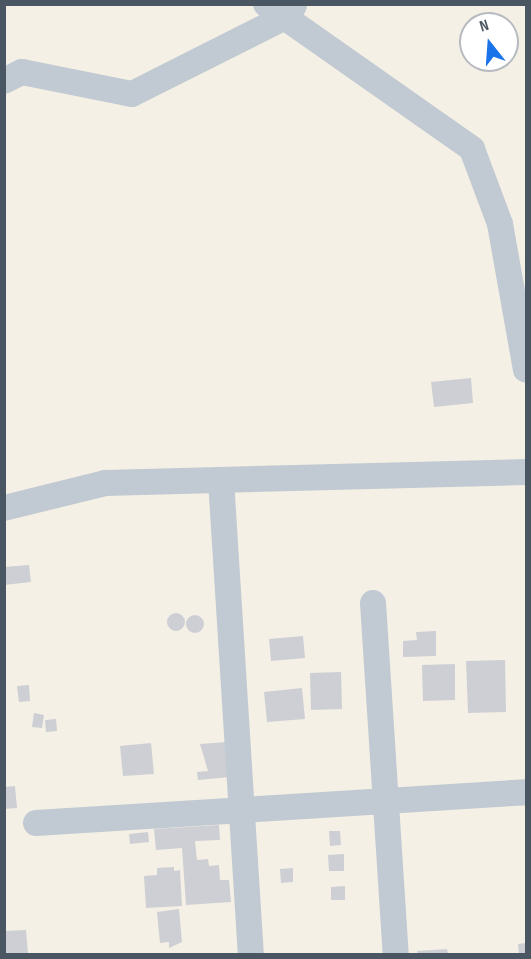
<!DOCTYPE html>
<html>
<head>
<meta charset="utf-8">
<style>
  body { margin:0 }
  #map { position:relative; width:531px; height:959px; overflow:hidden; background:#f5f3f3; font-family:"Sofia Sans Condensed",sans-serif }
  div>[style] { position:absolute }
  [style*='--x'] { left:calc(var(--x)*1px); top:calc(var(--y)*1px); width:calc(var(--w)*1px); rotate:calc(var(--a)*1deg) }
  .sand>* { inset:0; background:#f5f0e5 }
  .building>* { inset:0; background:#cdcfd5 }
  .round { border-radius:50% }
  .minor>* { height:26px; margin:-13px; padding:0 13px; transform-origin:13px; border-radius:13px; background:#c1cad2 }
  span { translate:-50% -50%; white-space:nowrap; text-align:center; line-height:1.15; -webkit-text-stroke:5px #fff; paint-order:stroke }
  .frame { position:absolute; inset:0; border:6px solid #4a5661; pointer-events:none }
  .north { position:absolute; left:459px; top:12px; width:60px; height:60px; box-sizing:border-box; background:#fff; border:2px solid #b7bbc0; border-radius:50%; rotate:343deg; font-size:16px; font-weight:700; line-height:24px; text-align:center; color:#4a5661 }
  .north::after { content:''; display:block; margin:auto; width:21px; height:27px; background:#1a73e8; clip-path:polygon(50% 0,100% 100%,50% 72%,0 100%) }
</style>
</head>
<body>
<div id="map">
  <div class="sand">
    <i style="clip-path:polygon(evenodd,5px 5px,526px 5px,526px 954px,5px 954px,5px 5px,471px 24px,507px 24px,507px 60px,471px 60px,471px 24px)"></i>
  </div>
  <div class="building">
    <i style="clip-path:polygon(471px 378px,473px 403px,434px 407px,431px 382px)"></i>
    <i style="clip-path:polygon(29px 565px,31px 582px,4px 585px,4px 567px)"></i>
    <i class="round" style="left:167px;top:613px;width:18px;height:18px"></i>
    <i class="round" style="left:186px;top:615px;width:18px;height:18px"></i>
    <i style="clip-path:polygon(436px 631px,436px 656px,403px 657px,403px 641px,417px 640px,416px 632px)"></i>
    <i style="clip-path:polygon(303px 636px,305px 658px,271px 661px,269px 639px)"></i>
    <i style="clip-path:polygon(505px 660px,506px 712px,468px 713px,466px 661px)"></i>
    <i style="clip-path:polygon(455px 664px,455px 700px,423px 701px,422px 665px)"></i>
    <i style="clip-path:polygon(341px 672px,342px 709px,311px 710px,310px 673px)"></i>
    <i style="clip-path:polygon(29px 685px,30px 701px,19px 702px,17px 686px)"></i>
    <i style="clip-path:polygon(302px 688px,305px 719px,267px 722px,264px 692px)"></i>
    <i style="clip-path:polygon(34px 713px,44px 715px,42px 728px,32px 727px)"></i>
    <i style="clip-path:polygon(56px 719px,57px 731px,46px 732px,45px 720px)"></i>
    <i style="clip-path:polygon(227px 742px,230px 777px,198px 780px,197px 772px,208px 771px,200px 744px)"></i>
    <i style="clip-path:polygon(151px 743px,154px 774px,123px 776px,120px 746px)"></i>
    <i style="clip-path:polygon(15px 786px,17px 808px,4px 809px,4px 787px)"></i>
    <i style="clip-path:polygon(219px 825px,220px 840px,195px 841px,197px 860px,208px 859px,209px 866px,219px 865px,220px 880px,229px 880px,231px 902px,186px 905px,182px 848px,156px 850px,154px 829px)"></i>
    <i style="clip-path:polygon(329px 831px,340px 831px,341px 845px,330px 846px)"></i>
    <i style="clip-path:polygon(148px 832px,149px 842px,130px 844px,129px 834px)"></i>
    <i style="clip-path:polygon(344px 854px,344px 871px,329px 871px,328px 855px)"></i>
    <i style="clip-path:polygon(174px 867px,174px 871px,180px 870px,182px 906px,146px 908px,144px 876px,157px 875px,157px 868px)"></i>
    <i style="clip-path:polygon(293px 868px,293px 882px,281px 883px,280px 869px)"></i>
    <i style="clip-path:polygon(345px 886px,345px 900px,331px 900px,331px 887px)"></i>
    <i style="clip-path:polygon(179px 909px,182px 942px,169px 948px,169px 942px,160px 943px,157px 912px)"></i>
    <i style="clip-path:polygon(26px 930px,28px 954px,4px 954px,4px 931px)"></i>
    <i style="clip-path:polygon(526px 943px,526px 954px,519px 954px,518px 944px)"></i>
    <i style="clip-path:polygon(447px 949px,448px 954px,418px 954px,417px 951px)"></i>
  </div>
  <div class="minor">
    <i style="--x:266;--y:4;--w:252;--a:35.1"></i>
    <i style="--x:472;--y:149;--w:80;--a:69.5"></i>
    <i style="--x:500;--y:224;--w:148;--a:79.9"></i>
    <i style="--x:4;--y:81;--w:20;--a:-27"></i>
    <i style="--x:22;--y:72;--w:112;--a:11.3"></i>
    <i style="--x:132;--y:94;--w:171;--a:-26.7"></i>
    <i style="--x:285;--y:17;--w:14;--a:-51"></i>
    <i style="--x:221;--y:480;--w:475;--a:86.4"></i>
    <i style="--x:4;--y:508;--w:104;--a:-13.9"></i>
    <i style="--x:105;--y:483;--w:421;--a:-1.5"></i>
    <i style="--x:373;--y:603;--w:352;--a:86.3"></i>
    <i style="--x:36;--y:823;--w:491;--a:-3.6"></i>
  </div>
  <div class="frame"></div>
  <div class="north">N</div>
</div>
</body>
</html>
